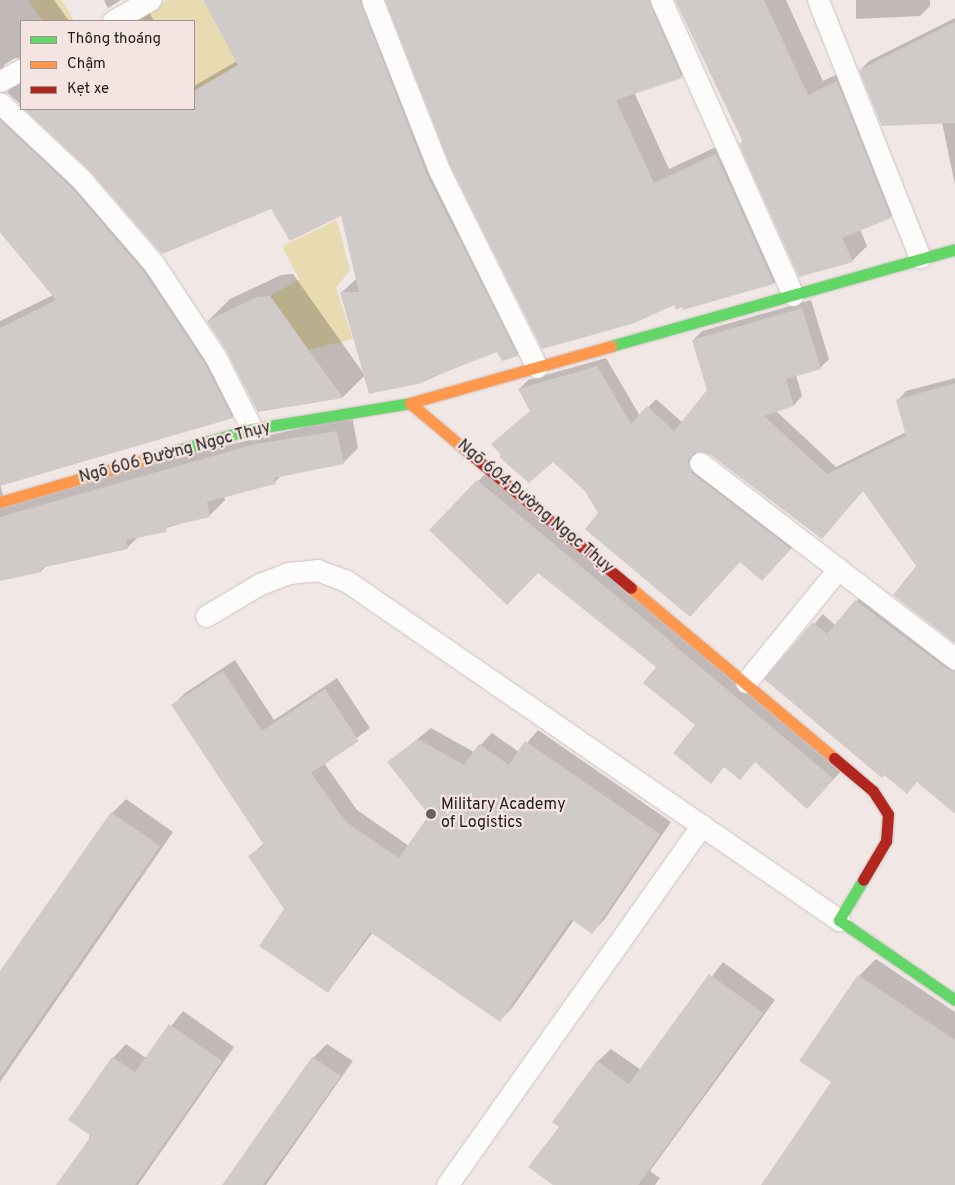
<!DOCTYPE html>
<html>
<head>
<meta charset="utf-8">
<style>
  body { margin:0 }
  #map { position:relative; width:955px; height:1185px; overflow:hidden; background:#f1e8e6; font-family:Overpass,sans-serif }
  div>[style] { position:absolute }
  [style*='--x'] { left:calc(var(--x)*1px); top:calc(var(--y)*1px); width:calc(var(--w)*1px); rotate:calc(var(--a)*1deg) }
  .green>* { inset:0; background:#e8dbb1 }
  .shadow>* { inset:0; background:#0003 }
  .building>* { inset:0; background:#d0cac9 }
  .roads { filter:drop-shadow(0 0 1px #cac3c2) drop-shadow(0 0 1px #cac3c2) }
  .lane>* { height:21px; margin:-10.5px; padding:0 10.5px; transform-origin:10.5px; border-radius:10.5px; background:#fdfcfb }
  .fast>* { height:11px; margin:-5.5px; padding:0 5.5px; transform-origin:5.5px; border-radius:5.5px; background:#63d668 }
  .slow>* { height:11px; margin:-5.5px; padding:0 5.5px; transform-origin:5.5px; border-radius:5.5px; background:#ff974d }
  .jam>* { height:11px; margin:-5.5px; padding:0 5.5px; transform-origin:5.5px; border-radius:5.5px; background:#b3261e }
  .dots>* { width:14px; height:14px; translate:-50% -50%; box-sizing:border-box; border:2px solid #f5e5e2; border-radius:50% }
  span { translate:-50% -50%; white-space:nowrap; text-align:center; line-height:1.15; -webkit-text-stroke:4.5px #f5e5e2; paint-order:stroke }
  .street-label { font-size:16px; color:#1f1a18 }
  .poi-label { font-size:16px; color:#1f1a18 }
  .left { translate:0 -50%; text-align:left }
  .legend { position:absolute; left:20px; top:20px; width:175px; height:90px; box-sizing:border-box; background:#f5e5e2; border:1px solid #9f9491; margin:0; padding:6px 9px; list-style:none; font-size:15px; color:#1f1a18 }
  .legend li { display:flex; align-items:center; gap:10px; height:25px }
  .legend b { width:25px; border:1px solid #9f9491 }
</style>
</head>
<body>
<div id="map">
  <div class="green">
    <i style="clip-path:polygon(28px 0,62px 0,74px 21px,43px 21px)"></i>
    <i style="clip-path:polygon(167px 0,203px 0,238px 65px,194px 91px,194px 21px,129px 19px)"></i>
    <i style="clip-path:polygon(337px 220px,350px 270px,336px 288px,353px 339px,291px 354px,296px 332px,270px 296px,299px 279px,282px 246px)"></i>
  </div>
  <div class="shadow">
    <i style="clip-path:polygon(0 0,54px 0,69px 21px,21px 21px,21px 58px,15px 58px,4px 65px,3px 92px,87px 173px,247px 402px,232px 417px,0 484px,4px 498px,352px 416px,358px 448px,343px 463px,282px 475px,274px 483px,224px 496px,225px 500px,210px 515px,139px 536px,127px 548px,47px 565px,41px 571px,0 580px,0 321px,53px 295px,0 232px)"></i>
    <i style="clip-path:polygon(104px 0,121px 0,108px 8px)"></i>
    <i style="clip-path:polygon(205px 0,379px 0,442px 159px,532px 340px,517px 355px,497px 350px,422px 382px,365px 375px,343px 397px,258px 411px,227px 350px,208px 321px,230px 299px,281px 275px,293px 274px,364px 374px,341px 293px,357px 278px,341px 214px,271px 207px,91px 169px,25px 109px,194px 109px,194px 86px,237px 61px)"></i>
    <i style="clip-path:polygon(387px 0,669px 0,696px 61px,681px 76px,634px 92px,669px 169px,731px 140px,789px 268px,774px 283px,684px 308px,675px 304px)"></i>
    <i style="clip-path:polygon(676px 0,786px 0,823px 81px,852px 67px,906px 202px,890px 217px,860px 229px,867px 246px,852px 261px,740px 144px,744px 140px)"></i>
    <i style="clip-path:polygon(856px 0,930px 0,930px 6px,920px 16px,856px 19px)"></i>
    <i style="clip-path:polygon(148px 10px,154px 21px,113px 21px)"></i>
    <i style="clip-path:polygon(955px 18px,955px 185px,942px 122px,860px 70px,869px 61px)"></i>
    <i style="clip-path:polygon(21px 78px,21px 105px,7px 92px)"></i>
    <i style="clip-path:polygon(811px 300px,829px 359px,820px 368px,796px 375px,802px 396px,794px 405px,776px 411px,836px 467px,906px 432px,898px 400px,906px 391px,955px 378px,955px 642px,917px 566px,863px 490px,696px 451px,700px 464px,799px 540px,770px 571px,600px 513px,519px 389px,528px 380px,606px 358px,640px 416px,656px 399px,682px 422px,708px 391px,693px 340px,702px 331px)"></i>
    <i style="clip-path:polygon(489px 470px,844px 768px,818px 796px,756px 761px,740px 778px,725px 766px,710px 782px,697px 725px,658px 666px,539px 572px,431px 530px)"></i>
    <i style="clip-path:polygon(865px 592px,955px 660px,955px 812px,917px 781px,766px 679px,823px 614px,835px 625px)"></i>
    <i style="clip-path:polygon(235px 660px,274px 720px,337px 678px,370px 728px,324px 763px,357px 810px,409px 846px,431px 815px,389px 762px,431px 728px,474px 752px,492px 733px,519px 752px,538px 730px,671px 822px,604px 920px,592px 932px,574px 920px,512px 1008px,500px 1020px,373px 932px,328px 992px,286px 909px,250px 856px,264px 843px,173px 705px,185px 693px)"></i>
    <i style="clip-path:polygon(126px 799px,173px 832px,0 1082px,0 973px,112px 813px)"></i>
    <i style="clip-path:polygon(876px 959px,955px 1012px,955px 1185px,763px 1185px,833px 1082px,859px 976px)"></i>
    <i style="clip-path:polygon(723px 962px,775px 1000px,650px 1171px,660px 1178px,655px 1185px,555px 1185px,560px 1127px,597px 1062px,611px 1049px,641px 1070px)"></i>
    <i style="clip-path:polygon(183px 1011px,234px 1047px,138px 1185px,75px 1185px,113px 1058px,126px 1044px,146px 1058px)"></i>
    <i style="clip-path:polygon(327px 1044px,353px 1061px,266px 1185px,223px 1185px,313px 1058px)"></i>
  </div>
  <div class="building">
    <i style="clip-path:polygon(203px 0,360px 0,427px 175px,518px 356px,502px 361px,497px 352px,422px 381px,423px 383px,369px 394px,340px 292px,359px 292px,341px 216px,290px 241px,271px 209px,162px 254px,90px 171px,24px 109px,194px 109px,194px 91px,238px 65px)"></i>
    <i style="clip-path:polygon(385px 0,649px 0,682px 78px,616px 100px,654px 183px,716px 154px,774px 284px,683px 310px,682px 307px,676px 310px,674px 305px,635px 323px,542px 349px,450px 165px)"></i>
    <i style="clip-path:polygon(675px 0,764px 0,808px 95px,837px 81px,891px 218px,842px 238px,853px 262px,799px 277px,739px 144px,743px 142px)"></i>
    <i style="clip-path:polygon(955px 22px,955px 123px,882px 126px,859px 70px)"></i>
    <i style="clip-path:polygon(0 120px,72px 188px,144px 272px,204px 362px,233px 418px,0 486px,0 328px,56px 300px,0 232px)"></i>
    <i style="clip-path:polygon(270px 296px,343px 398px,258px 412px,226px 350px,207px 321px,257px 297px)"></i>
    <i style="clip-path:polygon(802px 308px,821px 369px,786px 379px,794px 406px,764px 416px,827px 474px,906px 436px,896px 400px,955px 383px,955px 643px,893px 595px,916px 566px,863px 491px,822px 539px,708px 453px,695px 452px,688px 461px,692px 473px,791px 549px,762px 581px,740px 562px,690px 617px,585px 529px,598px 513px,585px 491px,553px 462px,529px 483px,499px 457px,501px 455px,491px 444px,530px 411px,518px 389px,597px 366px,631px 424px,647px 406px,674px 431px,707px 390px,692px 340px)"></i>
    <i style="clip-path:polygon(337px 431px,344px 464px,274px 478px,275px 484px,207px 502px,210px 517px,166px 527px,167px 532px,126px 540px,128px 549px,41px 568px,42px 572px,0 581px,0 517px,255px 444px)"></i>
    <i style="clip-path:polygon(477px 480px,674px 644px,666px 655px,674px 645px,834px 779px,807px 809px,755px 762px,740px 780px,724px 767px,711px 784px,673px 753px,695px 725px,643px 683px,656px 667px,538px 573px,507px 605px,429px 530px)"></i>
    <i style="clip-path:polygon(855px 600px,947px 669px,955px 671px,955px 814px,917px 782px,907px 794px,884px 775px,882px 778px,764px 679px,813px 622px,827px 634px)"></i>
    <i style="clip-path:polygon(223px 671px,262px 731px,325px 689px,359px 741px,311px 773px,346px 822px,399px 858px,429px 815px,387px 762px,418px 739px,464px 765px,479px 744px,509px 765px,525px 741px,660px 834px,592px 934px,571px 919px,500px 1022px,370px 932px,328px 993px,259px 946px,284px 909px,248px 856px,264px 845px,171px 705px)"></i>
    <i style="clip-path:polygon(111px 812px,160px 846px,0 1077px,0 971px)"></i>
    <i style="clip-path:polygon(709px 974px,763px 1013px,638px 1185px,553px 1185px,528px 1167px,559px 1127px,552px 1122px,597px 1061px,629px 1084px)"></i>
    <i style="clip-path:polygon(858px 975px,955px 1040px,955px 1185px,761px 1185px,831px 1082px,799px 1061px)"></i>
    <i style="clip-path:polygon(169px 1024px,222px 1061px,135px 1185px,56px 1185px,91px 1136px,68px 1120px,112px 1057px,135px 1072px)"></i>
    <i style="clip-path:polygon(312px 1057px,341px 1076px,263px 1185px,222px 1185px)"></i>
  </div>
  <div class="roads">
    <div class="lane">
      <i style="--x:372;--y:0;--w:183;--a:68.5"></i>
      <i style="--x:439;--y:170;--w:220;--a:63.6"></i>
      <i style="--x:661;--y:0;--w:323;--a:65.9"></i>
      <i style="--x:818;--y:0;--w:277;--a:68.4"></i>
      <i style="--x:113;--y:21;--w:43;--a:-29.6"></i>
      <i style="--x:0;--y:81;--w:24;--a:-28"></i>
      <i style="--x:0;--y:103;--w:111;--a:43.2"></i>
      <i style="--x:81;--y:179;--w:112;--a:49.3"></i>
      <i style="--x:154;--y:264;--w:110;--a:56.5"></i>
      <i style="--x:215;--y:356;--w:82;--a:63.1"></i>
      <i style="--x:700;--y:463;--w:322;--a:37.5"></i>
      <i style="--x:206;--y:616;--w:63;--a:-30.7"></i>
      <i style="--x:260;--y:584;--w:31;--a:-21"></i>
      <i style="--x:289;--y:573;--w:28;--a:-6"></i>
      <i style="--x:317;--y:570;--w:30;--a:20"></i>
      <i style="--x:345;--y:580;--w:600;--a:34.54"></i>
      <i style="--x:746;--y:682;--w:146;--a:-50.8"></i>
      <i style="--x:447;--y:1185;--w:441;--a:-54.7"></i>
    </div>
    <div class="fast">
      <i style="--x:611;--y:346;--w:357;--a:-15.7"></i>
      <i style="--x:157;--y:456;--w:99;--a:-15.9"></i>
      <i style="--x:252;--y:429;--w:160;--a:-9.3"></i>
      <i style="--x:863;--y:880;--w:47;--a:121"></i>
      <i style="--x:839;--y:920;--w:141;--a:34.6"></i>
    </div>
    <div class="slow">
      <i style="--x:468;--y:452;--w:76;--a:-139.8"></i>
      <i style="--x:410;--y:403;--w:209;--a:-15.8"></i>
      <i style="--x:0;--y:502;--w:164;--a:-16.3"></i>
      <i style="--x:631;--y:588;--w:265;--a:39.9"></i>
    </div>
    <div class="jam">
      <i style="--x:468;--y:452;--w:212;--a:39.8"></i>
      <i style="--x:834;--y:758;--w:51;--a:40.2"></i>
      <i style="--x:873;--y:791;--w:27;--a:57"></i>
      <i style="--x:888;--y:814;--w:27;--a:94"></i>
      <i style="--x:886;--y:841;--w:45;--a:120.5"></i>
    </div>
  </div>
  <div class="dots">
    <i style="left:431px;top:814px;background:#686260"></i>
  </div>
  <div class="street-label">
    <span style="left:175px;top:453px;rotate:-15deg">Ngõ 606 Đường Ngọc Thụy</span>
    <span style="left:535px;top:507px;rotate:40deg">Ngõ 604 Đường Ngọc Thụy</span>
  </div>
  <div class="poi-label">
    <span class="left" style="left:441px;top:814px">Military Academy<br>of Logistics</span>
  </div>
  <ul class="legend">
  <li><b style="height:6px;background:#63d668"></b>Thông thoáng</li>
  <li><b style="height:6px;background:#ff974d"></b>Chậm</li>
  <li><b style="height:6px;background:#b3261e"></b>Kẹt xe</li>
  </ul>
</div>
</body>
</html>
